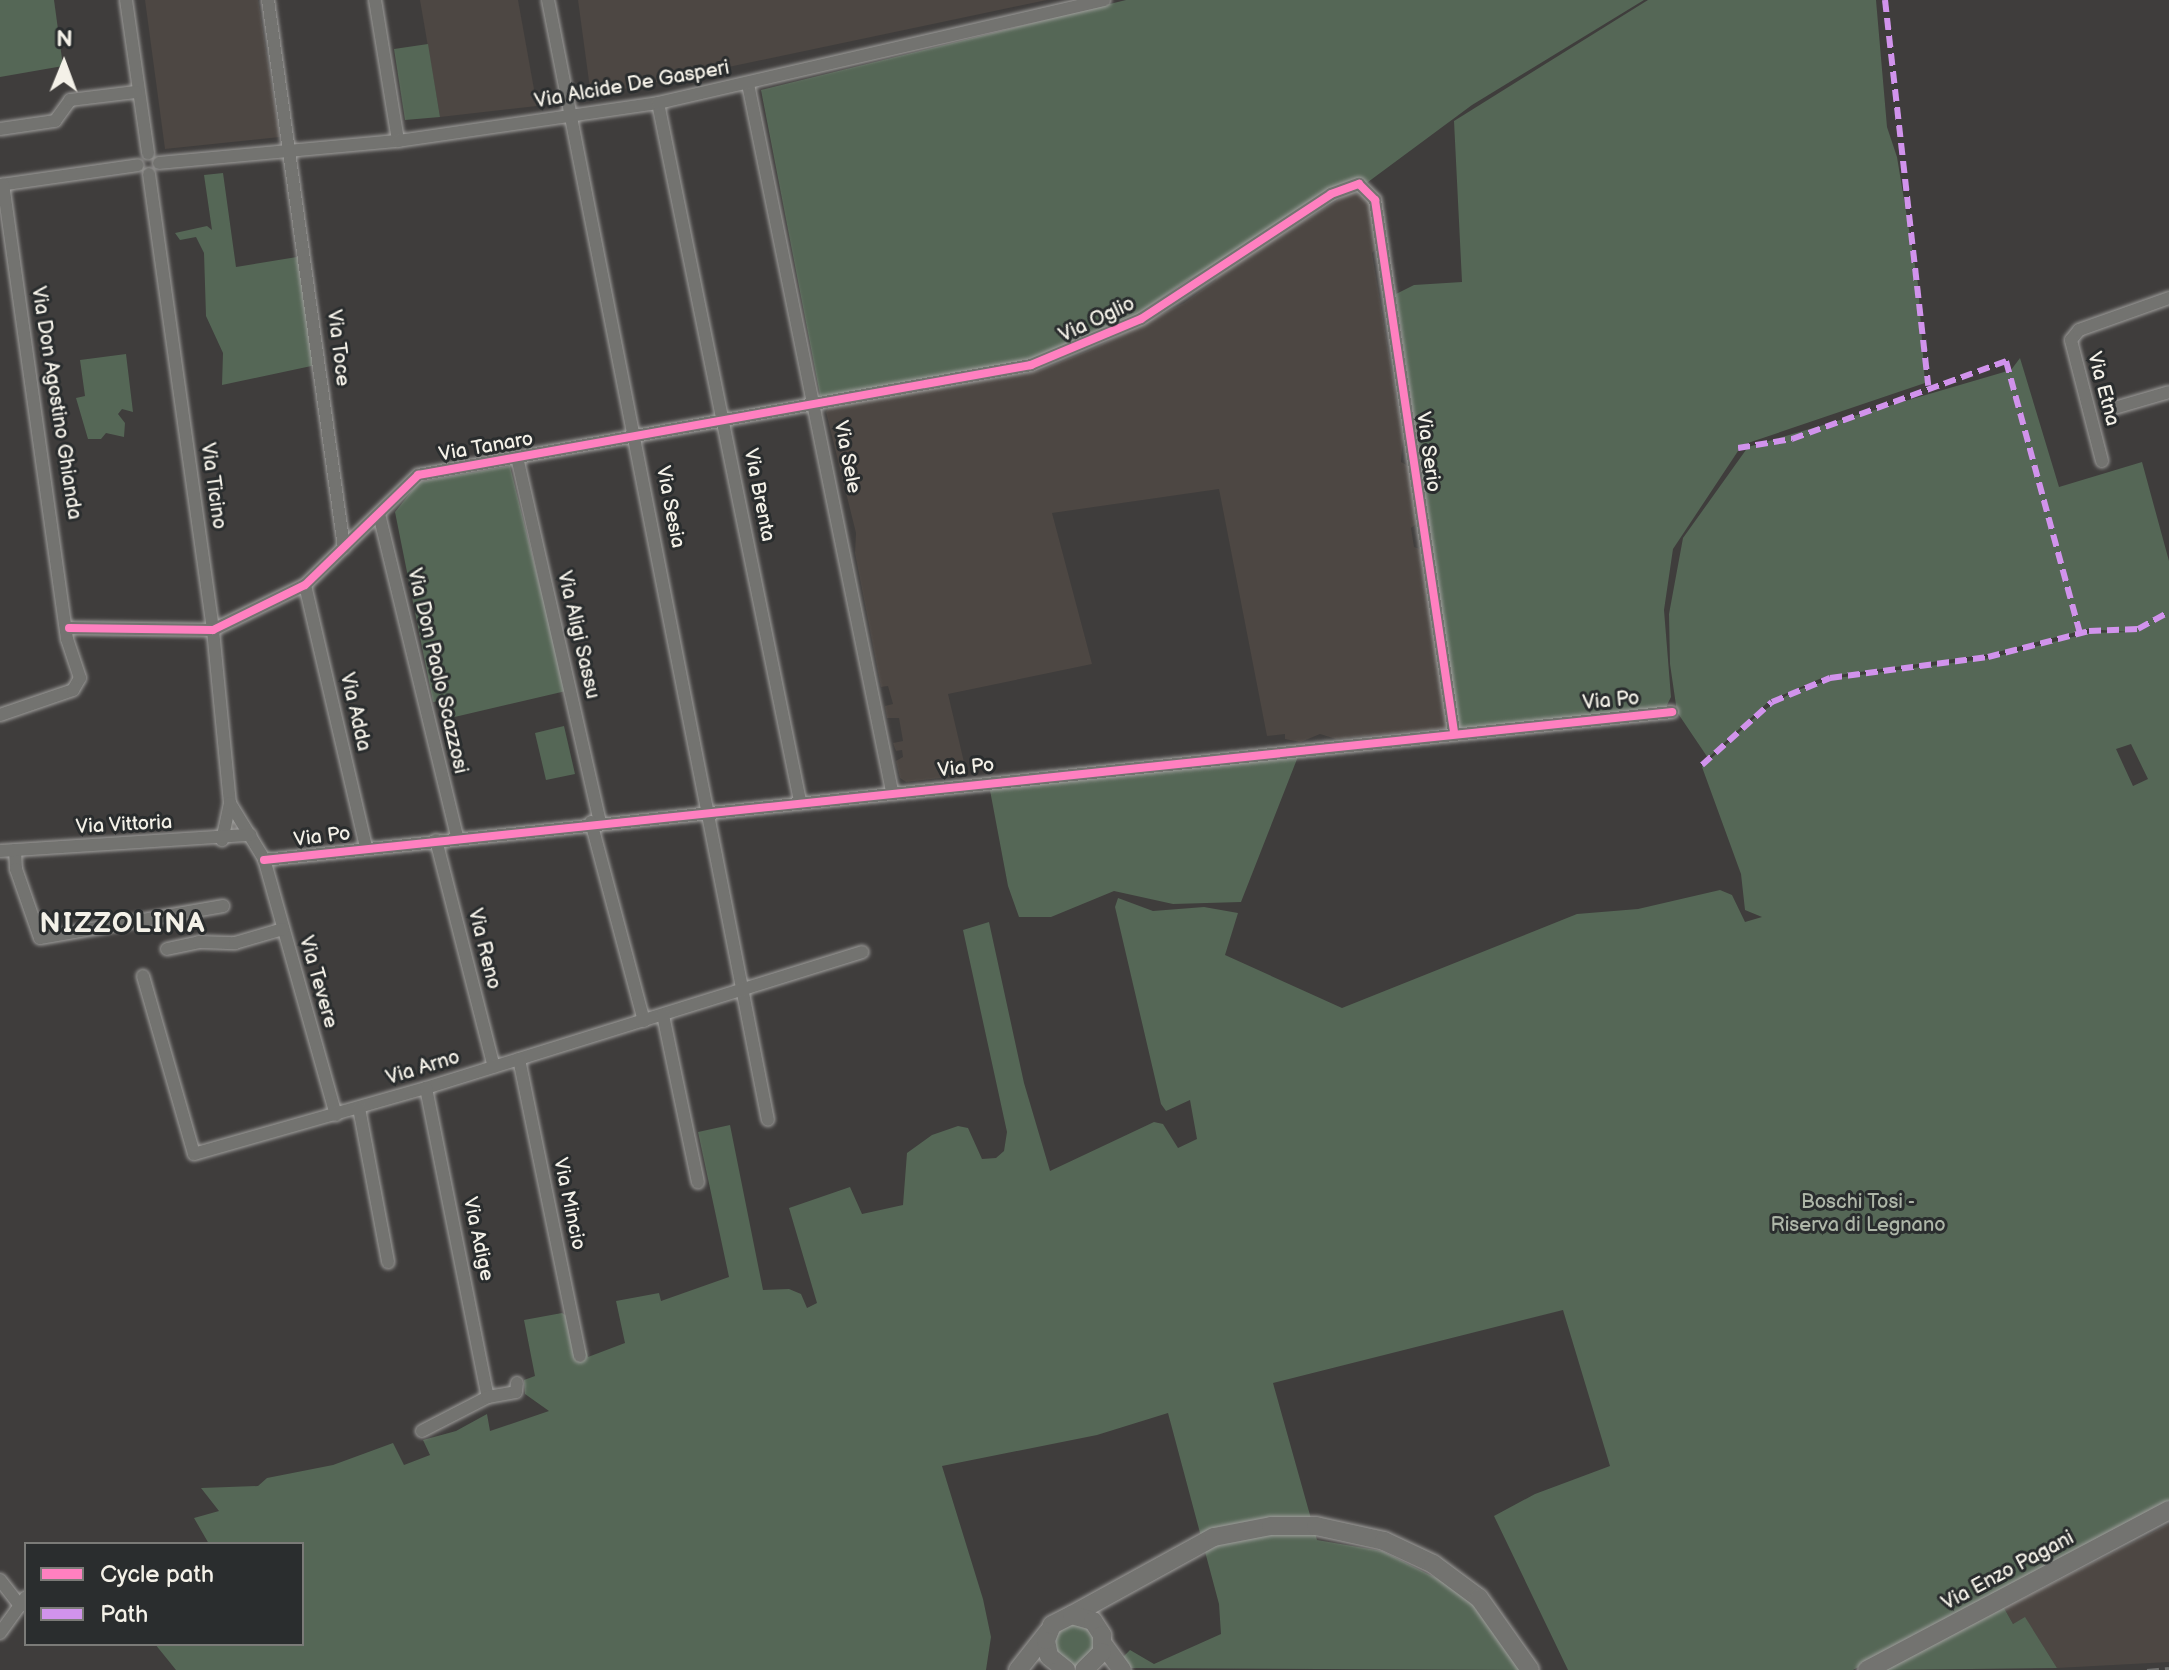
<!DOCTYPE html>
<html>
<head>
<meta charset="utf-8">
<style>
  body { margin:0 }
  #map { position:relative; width:2169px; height:1670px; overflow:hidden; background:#3f3d3c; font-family:"Balsamiq Sans",sans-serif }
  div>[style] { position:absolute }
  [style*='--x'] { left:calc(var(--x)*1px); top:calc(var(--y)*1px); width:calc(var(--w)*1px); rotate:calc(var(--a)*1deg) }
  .built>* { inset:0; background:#4d4743 }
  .green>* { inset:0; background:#556756 }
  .roads { filter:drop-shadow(0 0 2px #a09f9d) drop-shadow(0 0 2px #a09f9d) }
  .street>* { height:12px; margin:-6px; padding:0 6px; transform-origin:6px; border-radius:6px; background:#737370 }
  .secondary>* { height:18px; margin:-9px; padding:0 9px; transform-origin:9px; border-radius:9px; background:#737370 }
  .rail>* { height:3px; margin-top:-1.5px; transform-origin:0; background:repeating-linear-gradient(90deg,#717170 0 12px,transparent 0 18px) }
  .quiet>* { height:6px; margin-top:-3px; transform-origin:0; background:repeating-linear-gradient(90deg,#d193ec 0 12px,transparent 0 18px) }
  .cycleway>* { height:8px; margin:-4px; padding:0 4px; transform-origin:4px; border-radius:4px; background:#ff80c0 }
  span { translate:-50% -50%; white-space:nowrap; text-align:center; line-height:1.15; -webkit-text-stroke:6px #2a2d2e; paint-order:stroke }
  .street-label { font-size:20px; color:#f4f1e8 }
  .park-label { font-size:20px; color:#aeb6a8 }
  .district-label { font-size:28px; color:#f4f1e8; font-weight:700; letter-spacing:2px }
  .legend { position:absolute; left:24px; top:1542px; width:280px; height:104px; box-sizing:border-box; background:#2a2d2e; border:2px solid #7b7b78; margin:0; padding:10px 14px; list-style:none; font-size:24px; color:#f4f1e8 }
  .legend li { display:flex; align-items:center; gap:16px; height:40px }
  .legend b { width:40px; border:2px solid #7b7b78 }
  .north { position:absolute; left:24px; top:24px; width:80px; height:80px; -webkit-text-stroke:6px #2a2d2e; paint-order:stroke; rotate:1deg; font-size:22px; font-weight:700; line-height:32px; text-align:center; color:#f4f1e8 }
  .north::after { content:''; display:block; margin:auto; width:28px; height:36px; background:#f4f1e8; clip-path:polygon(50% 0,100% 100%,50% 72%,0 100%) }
</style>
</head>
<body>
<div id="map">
  <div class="built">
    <i style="clip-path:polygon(145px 0,258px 0,280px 137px,165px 149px)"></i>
    <i style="clip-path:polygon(420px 0,518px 0,537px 106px,440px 117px)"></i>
    <i style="clip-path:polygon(578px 0,1047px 0,591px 96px)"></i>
    <i style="clip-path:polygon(1351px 192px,1368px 198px,1376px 249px,1372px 253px,1403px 438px,1401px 462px,1408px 466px,1416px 524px,1411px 528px,1414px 547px,1420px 549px,1447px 728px,1336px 739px,1320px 734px,1301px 742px,1285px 739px,1285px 734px,1267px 736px,1219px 489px,1052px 513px,1092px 664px,948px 694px,967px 775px,906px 782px,900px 778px,896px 761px,903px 757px,902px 750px,896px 751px,893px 743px,903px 741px,899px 718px,887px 718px,885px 706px,893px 704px,888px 686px,881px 687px,855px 553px,856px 533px,826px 412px,830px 406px,1038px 371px,1090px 350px,1184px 303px,1216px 280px,1217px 274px)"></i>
    <i style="clip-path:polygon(2169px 1524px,2169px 1662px,2057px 1668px,2025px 1618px,2013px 1624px,2004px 1608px)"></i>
  </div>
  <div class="green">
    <i style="clip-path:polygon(0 0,54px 0,63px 66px,0 77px)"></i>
    <i style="clip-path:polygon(1126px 0,1644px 0,1472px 105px,1368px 182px,1187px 280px,1123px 324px,1044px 359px,825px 398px,820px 395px,761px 90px)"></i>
    <i style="clip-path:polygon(1648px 0,1876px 0,1887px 127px,1897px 157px,1918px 284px,1925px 383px,1742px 445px,1673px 549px,1664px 610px,1671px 697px,1665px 709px,1459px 728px,1396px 294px,1414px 285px,1462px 282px,1454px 121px)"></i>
    <i style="clip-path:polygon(428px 44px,440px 117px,405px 120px,394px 49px)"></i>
    <i style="clip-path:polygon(223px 173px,236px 267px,303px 256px,316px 365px,222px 385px,223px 353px,206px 316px,204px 253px,196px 237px,180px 240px,175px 233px,207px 226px,212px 230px,204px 175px)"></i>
    <i style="clip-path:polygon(126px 354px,133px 412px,122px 409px,118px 414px,125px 423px,124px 437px,106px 433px,101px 439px,88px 439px,76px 398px,85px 396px,80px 360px)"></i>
    <i style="clip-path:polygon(evenodd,2020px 358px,2059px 487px,2142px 462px,2169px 561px,2169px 1501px,1853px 1670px,1568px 1670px,1494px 1516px,1535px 1494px,1610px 1466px,1563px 1310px,1273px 1383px,1317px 1540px,1382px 1551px,1438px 1579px,1473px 1603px,1522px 1670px,1127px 1668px,1123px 1657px,1130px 1650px,1154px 1664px,1221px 1634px,1219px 1604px,1168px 1413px,1097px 1435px,942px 1466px,983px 1599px,991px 1637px,986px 1670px,176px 1670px,155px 1644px,302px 1644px,302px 1544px,209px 1544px,194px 1518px,219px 1511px,201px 1488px,258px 1486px,267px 1478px,333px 1465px,393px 1443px,404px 1465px,430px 1455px,423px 1440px,456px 1431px,487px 1414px,490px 1431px,549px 1411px,525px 1394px,524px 1380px,535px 1376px,524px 1320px,562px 1313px,568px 1317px,576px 1352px,586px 1350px,588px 1357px,625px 1343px,616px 1301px,659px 1293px,661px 1301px,729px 1277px,698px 1132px,730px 1125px,763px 1290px,789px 1289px,801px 1294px,807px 1308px,817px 1303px,789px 1208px,850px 1187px,862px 1214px,903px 1205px,907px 1153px,932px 1135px,958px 1126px,968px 1128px,982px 1159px,996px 1158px,1004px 1151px,1007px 1132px,963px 930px,989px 922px,1024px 1083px,1050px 1171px,1154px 1122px,1163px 1124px,1178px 1148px,1197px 1139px,1190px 1100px,1166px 1111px,1161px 1104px,1115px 907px,1118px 898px,1153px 911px,1204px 907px,1238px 913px,1225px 955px,1342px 1008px,1577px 914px,1638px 909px,1720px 890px,1732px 895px,1745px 922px,1762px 917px,1745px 910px,1741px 874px,1702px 767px,1760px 713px,1794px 691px,1837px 678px,1991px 658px,2088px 633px,2130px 632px,2088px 629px,1990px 654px,1824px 677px,1769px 701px,1708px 758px,1677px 712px,1670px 664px,1669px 614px,1683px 538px,1748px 447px,2011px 370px,2020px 358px,2131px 744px,2148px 779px,2133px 786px,2116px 749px,2131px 744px)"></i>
    <i style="clip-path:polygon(510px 466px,566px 691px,446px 719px,441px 701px,433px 702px,395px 512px,419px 482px)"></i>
    <i style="clip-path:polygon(564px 726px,575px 774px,546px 780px,535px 733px)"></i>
    <i style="clip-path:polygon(1299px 754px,1241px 902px,1173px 904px,1114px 891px,1051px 917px,1019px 917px,1008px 886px,989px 785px)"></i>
    <i style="clip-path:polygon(2004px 1608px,2013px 1624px,2025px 1617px,2057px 1668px,1885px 1670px)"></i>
    <i style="clip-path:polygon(1086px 1622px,1099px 1644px,1077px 1667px,1059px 1661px,1052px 1636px,1060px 1625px)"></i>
  </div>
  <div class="roads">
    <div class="street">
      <i style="--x:126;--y:0;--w:155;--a:81.8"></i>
      <i style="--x:268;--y:0;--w:553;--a:82.1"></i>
      <i style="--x:375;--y:0;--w:143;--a:80.7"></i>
      <i style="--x:548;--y:0;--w:1141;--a:78.89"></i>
      <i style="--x:748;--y:84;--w:722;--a:78.49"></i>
      <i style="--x:658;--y:103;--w:712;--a:78.5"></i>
      <i style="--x:0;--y:129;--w:56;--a:-8.3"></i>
      <i style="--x:55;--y:121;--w:26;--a:-54"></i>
      <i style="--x:70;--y:100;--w:66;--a:-6.9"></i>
      <i style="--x:159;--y:163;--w:240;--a:-5.3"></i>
      <i style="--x:398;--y:141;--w:263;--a:-8.3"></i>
      <i style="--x:658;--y:103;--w:458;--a:-13"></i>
      <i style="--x:149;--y:174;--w:460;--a:82"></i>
      <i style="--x:213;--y:630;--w:174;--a:84.4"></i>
      <i style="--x:230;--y:803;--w:38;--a:102"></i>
      <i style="--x:0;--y:185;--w:139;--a:-8.2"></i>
      <i style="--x:2111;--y:409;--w:60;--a:-16.3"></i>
      <i style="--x:517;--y:457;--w:373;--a:77.2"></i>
      <i style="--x:2102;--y:461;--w:125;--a:-104.4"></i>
      <i style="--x:2071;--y:340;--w:13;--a:-51"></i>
      <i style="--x:2079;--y:330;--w:96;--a:-19.6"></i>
      <i style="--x:379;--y:514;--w:332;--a:76.4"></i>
      <i style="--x:305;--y:585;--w:270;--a:76.9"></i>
      <i style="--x:69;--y:628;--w:144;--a:0.8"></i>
      <i style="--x:213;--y:630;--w:102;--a:-26.1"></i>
      <i style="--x:305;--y:585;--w:158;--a:-44.2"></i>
      <i style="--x:418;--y:475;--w:623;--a:-10.17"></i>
      <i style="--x:1031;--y:365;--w:119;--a:-22.7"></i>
      <i style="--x:1141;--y:319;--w:227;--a:-33.3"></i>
      <i style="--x:1331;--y:194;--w:30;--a:-20"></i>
      <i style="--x:1359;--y:184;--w:23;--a:45"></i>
      <i style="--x:1375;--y:200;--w:538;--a:81.55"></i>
      <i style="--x:0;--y:715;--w:77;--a:-18.9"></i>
      <i style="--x:73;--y:690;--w:14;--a:-60"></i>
      <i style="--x:80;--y:678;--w:41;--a:-108.4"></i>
      <i style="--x:67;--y:639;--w:459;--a:-98"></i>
      <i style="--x:230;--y:803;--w:66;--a:58.7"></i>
      <i style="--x:264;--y:859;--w:266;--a:74.3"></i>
      <i style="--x:591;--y:822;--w:206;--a:75.1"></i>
      <i style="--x:436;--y:840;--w:234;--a:75.7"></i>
      <i style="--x:15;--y:850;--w:19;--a:87"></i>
      <i style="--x:16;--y:869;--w:73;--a:70.8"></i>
      <i style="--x:40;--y:938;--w:186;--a:-9.9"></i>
      <i style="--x:0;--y:851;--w:251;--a:-3.7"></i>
      <i style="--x:264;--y:860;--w:1416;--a:-6"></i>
      <i style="--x:167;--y:949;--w:33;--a:-12"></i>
      <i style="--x:199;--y:942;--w:36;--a:2"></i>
      <i style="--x:235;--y:943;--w:50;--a:-16.3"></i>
      <i style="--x:143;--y:976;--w:185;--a:74"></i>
      <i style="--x:194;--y:1154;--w:241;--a:-15.9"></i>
      <i style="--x:426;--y:1088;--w:457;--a:-17.3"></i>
      <i style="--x:663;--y:1015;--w:171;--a:78.2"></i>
      <i style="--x:519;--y:1059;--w:303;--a:78.4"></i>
      <i style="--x:426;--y:1088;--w:315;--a:78.7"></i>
      <i style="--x:359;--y:1108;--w:157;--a:79.3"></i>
      <i style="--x:422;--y:1431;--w:74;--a:-27.3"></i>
      <i style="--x:488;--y:1397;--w:28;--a:-10"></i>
      <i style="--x:516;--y:1392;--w:9;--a:-84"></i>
      <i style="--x:0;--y:1580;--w:33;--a:52"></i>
      <i style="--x:0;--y:1633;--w:44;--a:-54.2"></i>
    </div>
    <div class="secondary">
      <i style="--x:1072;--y:1615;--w:162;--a:-28.8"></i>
      <i style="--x:1214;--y:1537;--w:58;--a:-10.9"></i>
      <i style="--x:1271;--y:1526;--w:45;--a:0"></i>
      <i style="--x:1316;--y:1526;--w:70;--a:12.4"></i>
      <i style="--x:1384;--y:1541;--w:54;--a:25.1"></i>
      <i style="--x:1433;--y:1564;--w:57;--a:36.5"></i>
      <i style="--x:1479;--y:1598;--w:88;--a:54.7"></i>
      <i style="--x:1103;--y:1644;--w:32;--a:54"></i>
      <i style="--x:1018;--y:1670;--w:48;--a:-51.7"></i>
      <i style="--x:1066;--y:1670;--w:22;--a:-141"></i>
      <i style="--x:1049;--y:1656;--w:16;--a:-101"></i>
      <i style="--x:1046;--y:1640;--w:16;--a:-68"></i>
      <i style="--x:1052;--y:1625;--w:22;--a:-27"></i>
      <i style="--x:1072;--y:1615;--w:22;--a:16"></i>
      <i style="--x:1093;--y:1621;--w:17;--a:57"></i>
      <i style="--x:1102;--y:1635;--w:17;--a:90"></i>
      <i style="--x:1102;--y:1652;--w:25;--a:135"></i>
      <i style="--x:1867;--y:1670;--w:342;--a:-27.9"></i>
    </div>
  </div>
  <div class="rail">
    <i style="--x:2147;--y:1670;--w:22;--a:-5"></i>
  </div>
  <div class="quiet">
    <i style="--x:1885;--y:0;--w:388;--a:83.6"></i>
    <i style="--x:1738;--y:448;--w:55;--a:-9.5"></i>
    <i style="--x:1792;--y:439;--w:228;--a:-20"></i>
    <i style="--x:2006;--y:361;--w:282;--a:74.8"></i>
    <i style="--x:1702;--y:765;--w:94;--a:-42"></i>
    <i style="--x:1772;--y:702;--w:63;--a:-22.5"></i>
    <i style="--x:1830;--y:678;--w:159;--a:-7.6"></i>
    <i style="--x:1988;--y:657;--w:104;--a:-14.4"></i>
    <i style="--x:2089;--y:631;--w:49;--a:-2.3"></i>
    <i style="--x:2138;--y:629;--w:35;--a:-29"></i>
  </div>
  <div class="cycleway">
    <i style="--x:69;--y:628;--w:144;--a:0.8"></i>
    <i style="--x:213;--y:630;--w:102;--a:-26.1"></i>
    <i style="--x:305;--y:585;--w:158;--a:-44.2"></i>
    <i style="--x:418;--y:475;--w:623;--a:-10.17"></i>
    <i style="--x:1031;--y:365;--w:119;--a:-22.7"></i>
    <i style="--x:1141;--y:319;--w:227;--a:-33.3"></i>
    <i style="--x:1331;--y:194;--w:30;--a:-20"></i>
    <i style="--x:1359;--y:184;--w:23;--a:45"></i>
    <i style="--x:1375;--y:200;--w:538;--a:81.55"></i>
    <i style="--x:264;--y:860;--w:1416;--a:-6"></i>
  </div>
  <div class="street-label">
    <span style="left:632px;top:85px;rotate:-10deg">Via Alcide De Gasperi</span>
    <span style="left:1097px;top:320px;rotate:-25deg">Via Oglio</span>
    <span style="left:338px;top:348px;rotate:83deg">Via Toce</span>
    <span style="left:2103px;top:389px;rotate:75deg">Via Etna</span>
    <span style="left:56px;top:403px;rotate:81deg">Via Don Agostino Ghianda</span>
    <span style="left:486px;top:447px;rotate:-10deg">Via Tanaro</span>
    <span style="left:1428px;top:452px;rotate:82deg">Via Serio</span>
    <span style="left:847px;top:457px;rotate:79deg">Via Sele</span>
    <span style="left:213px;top:486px;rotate:82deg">Via Ticino</span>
    <span style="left:759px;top:495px;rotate:79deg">Via Brenta</span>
    <span style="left:670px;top:507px;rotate:79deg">Via Sesia</span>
    <span style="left:578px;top:635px;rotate:77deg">Via Aligi Sassu</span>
    <span style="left:437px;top:671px;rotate:77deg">Via Don Paolo Scazzosi</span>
    <span style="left:1611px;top:701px;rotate:-5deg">Via Po</span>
    <span style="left:355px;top:712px;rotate:77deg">Via Adda</span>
    <span style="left:966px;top:768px;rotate:-6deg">Via Po</span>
    <span style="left:124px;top:825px;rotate:-3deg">Via Vittoria</span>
    <span style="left:322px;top:837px;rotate:-7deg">Via Po</span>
    <span style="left:484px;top:949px;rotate:76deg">Via Reno</span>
    <span style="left:318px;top:982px;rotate:74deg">Via Tevere</span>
    <span style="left:423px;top:1068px;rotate:-17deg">Via Arno</span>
    <span style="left:569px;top:1204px;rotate:78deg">Via Mincio</span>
    <span style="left:478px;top:1239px;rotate:78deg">Via Adige</span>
    <span style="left:2008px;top:1571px;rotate:-28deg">Via Enzo Pagani</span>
  </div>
  <div class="park-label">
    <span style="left:1858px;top:1214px">Boschi Tosi -<br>Riserva di Legnano</span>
  </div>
  <div class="district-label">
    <span style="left:123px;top:924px">NIZZOLINA</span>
  </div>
  <ul class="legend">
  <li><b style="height:10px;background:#ff80c0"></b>Cycle path</li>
  <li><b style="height:10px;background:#d193ec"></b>Path</li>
  </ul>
  <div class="north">N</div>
</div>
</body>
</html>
